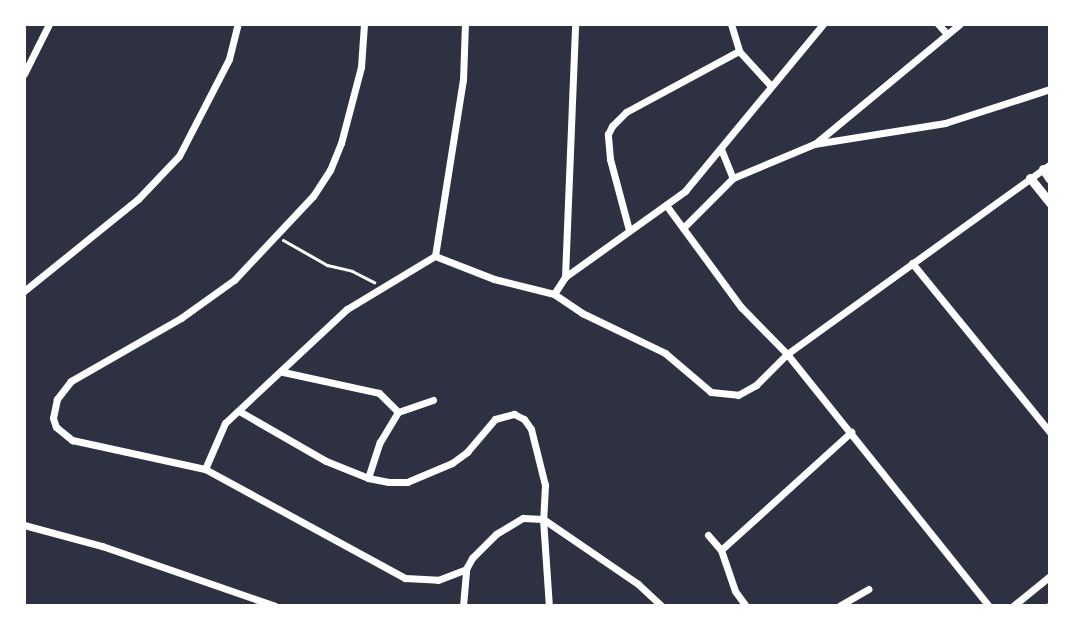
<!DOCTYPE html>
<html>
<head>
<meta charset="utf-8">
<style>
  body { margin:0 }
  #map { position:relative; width:1074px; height:630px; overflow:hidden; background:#2d3142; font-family:Mulish,sans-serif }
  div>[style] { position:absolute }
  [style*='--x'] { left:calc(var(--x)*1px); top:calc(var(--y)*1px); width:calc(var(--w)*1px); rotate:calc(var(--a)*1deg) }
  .path>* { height:3px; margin:-1.5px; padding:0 1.5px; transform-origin:1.5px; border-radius:1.5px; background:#fff }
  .minor>* { height:7px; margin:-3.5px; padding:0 3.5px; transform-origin:3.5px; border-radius:3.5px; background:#fff }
  .tertiary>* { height:9px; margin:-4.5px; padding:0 4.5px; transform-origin:4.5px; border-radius:4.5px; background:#fff }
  span { translate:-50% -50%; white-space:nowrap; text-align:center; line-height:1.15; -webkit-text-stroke:8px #fff; paint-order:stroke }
  .frame { position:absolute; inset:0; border:26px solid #fff; pointer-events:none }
</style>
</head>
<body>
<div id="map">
  <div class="path">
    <i style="--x:283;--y:240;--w:51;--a:29.6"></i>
    <i style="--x:327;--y:265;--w:26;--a:13"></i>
    <i style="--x:352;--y:271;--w:25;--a:27"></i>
  </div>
  <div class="minor">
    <i style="--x:364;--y:24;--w:43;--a:94"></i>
    <i style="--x:361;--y:67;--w:79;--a:104.7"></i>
    <i style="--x:341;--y:143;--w:29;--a:112"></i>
    <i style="--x:330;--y:170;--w:31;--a:123"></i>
    <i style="--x:313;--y:196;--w:115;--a:133.2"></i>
    <i style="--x:234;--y:280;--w:65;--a:144.4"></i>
    <i style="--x:181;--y:318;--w:127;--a:150.2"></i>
    <i style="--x:71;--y:381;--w:23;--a:128"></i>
    <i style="--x:57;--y:399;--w:19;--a:102"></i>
    <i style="--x:53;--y:418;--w:9;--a:72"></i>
    <i style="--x:56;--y:427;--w:21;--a:39"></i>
    <i style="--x:72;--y:440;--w:136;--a:12.3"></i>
    <i style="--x:205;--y:469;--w:228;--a:28.6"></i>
    <i style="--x:405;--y:578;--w:33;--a:3"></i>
    <i style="--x:438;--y:580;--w:30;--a:-21"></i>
    <i style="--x:731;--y:24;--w:28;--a:73"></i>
    <i style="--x:739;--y:51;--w:46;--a:47.6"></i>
    <i style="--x:938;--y:24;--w:13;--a:48"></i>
    <i style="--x:24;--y:74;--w:56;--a:-63.4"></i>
    <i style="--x:816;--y:143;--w:187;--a:-39.6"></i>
    <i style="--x:721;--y:149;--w:31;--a:68"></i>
    <i style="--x:666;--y:205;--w:127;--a:53.7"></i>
    <i style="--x:741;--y:307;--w:66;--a:45.6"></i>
    <i style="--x:787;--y:354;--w:323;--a:51.3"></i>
    <i style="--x:683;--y:228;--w:71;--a:-45"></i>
    <i style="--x:733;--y:178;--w:88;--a:-22.8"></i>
    <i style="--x:814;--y:144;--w:133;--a:-9.1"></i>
    <i style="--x:945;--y:123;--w:110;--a:-17.9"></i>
    <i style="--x:629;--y:230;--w:73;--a:-105"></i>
    <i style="--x:610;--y:159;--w:25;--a:-95"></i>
    <i style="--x:608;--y:134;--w:9;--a:-63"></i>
    <i style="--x:612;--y:126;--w:20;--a:-45"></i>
    <i style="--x:626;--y:112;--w:128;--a:-28.4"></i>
    <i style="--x:435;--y:256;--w:178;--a:-81"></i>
    <i style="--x:463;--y:80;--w:56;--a:-88"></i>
    <i style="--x:912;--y:263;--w:218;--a:50.8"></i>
    <i style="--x:565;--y:277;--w:253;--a:-87.7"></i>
    <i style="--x:24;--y:291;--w:146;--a:-38.9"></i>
    <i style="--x:138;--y:199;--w:59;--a:-46.4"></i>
    <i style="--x:179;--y:156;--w:109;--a:-62.7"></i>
    <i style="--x:229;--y:59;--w:36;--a:-76"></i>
    <i style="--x:554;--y:294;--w:34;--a:34"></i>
    <i style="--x:582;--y:313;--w:92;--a:25.7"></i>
    <i style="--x:665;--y:353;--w:60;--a:40.3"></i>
    <i style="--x:711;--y:392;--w:27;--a:6"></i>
    <i style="--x:738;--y:395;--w:21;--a:-29"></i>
    <i style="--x:756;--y:385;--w:44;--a:-45"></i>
    <i style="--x:787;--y:354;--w:324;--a:-35.8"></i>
    <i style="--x:283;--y:372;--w:98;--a:12.3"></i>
    <i style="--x:379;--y:393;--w:27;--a:45"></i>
    <i style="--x:398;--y:412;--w:37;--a:-19"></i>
    <i style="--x:239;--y:411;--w:100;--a:29.9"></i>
    <i style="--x:326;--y:461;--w:45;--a:22"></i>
    <i style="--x:368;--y:478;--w:21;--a:11"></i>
    <i style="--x:389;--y:482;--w:18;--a:0"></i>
    <i style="--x:407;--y:482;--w:49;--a:-22.9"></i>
    <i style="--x:452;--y:463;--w:19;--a:-36"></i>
    <i style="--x:467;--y:452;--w:43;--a:-49.7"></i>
    <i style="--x:495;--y:419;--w:20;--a:-15"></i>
    <i style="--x:514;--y:414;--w:11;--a:27"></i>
    <i style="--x:524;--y:419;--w:12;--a:55"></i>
    <i style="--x:531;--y:429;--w:58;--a:76"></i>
    <i style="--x:545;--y:485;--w:34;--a:93"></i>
    <i style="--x:543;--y:519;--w:87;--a:86.1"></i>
    <i style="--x:205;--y:469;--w:50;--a:-66.5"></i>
    <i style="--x:225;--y:423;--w:167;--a:-43.1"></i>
    <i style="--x:347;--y:309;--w:103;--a:-31.1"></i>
    <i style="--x:435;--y:256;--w:63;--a:21.3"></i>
    <i style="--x:494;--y:279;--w:62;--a:14"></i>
    <i style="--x:554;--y:294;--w:20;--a:-57"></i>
    <i style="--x:565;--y:277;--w:148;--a:-35.6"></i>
    <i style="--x:685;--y:191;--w:217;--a:-50.4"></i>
    <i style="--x:368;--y:478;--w:38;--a:-72"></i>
    <i style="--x:380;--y:442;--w:35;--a:-59"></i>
    <i style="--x:24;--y:525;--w:81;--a:15.1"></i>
    <i style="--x:102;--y:546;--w:183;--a:19.1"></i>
    <i style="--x:708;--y:535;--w:20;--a:49"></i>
    <i style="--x:721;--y:550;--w:43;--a:71.1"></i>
    <i style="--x:735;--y:591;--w:19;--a:54"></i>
    <i style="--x:721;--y:550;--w:176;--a:-42.2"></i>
    <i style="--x:463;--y:606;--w:37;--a:-85"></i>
    <i style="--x:466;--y:569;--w:13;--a:-61"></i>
    <i style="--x:472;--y:558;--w:34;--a:-45"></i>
    <i style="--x:496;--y:534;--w:31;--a:-31"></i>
    <i style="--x:523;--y:518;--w:20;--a:3"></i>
    <i style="--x:543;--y:519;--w:115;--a:34.4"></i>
    <i style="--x:638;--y:584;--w:33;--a:43"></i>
    <i style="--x:839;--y:606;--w:34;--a:-30"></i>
    <i style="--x:1013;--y:606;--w:48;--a:-39"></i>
    <i style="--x:1049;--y:606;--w:1;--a:-45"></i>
  </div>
  <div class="tertiary">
    <i style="--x:1043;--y:169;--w:12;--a:55"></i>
    <i style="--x:1030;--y:178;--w:32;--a:51"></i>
  </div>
  <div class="frame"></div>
</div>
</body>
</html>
